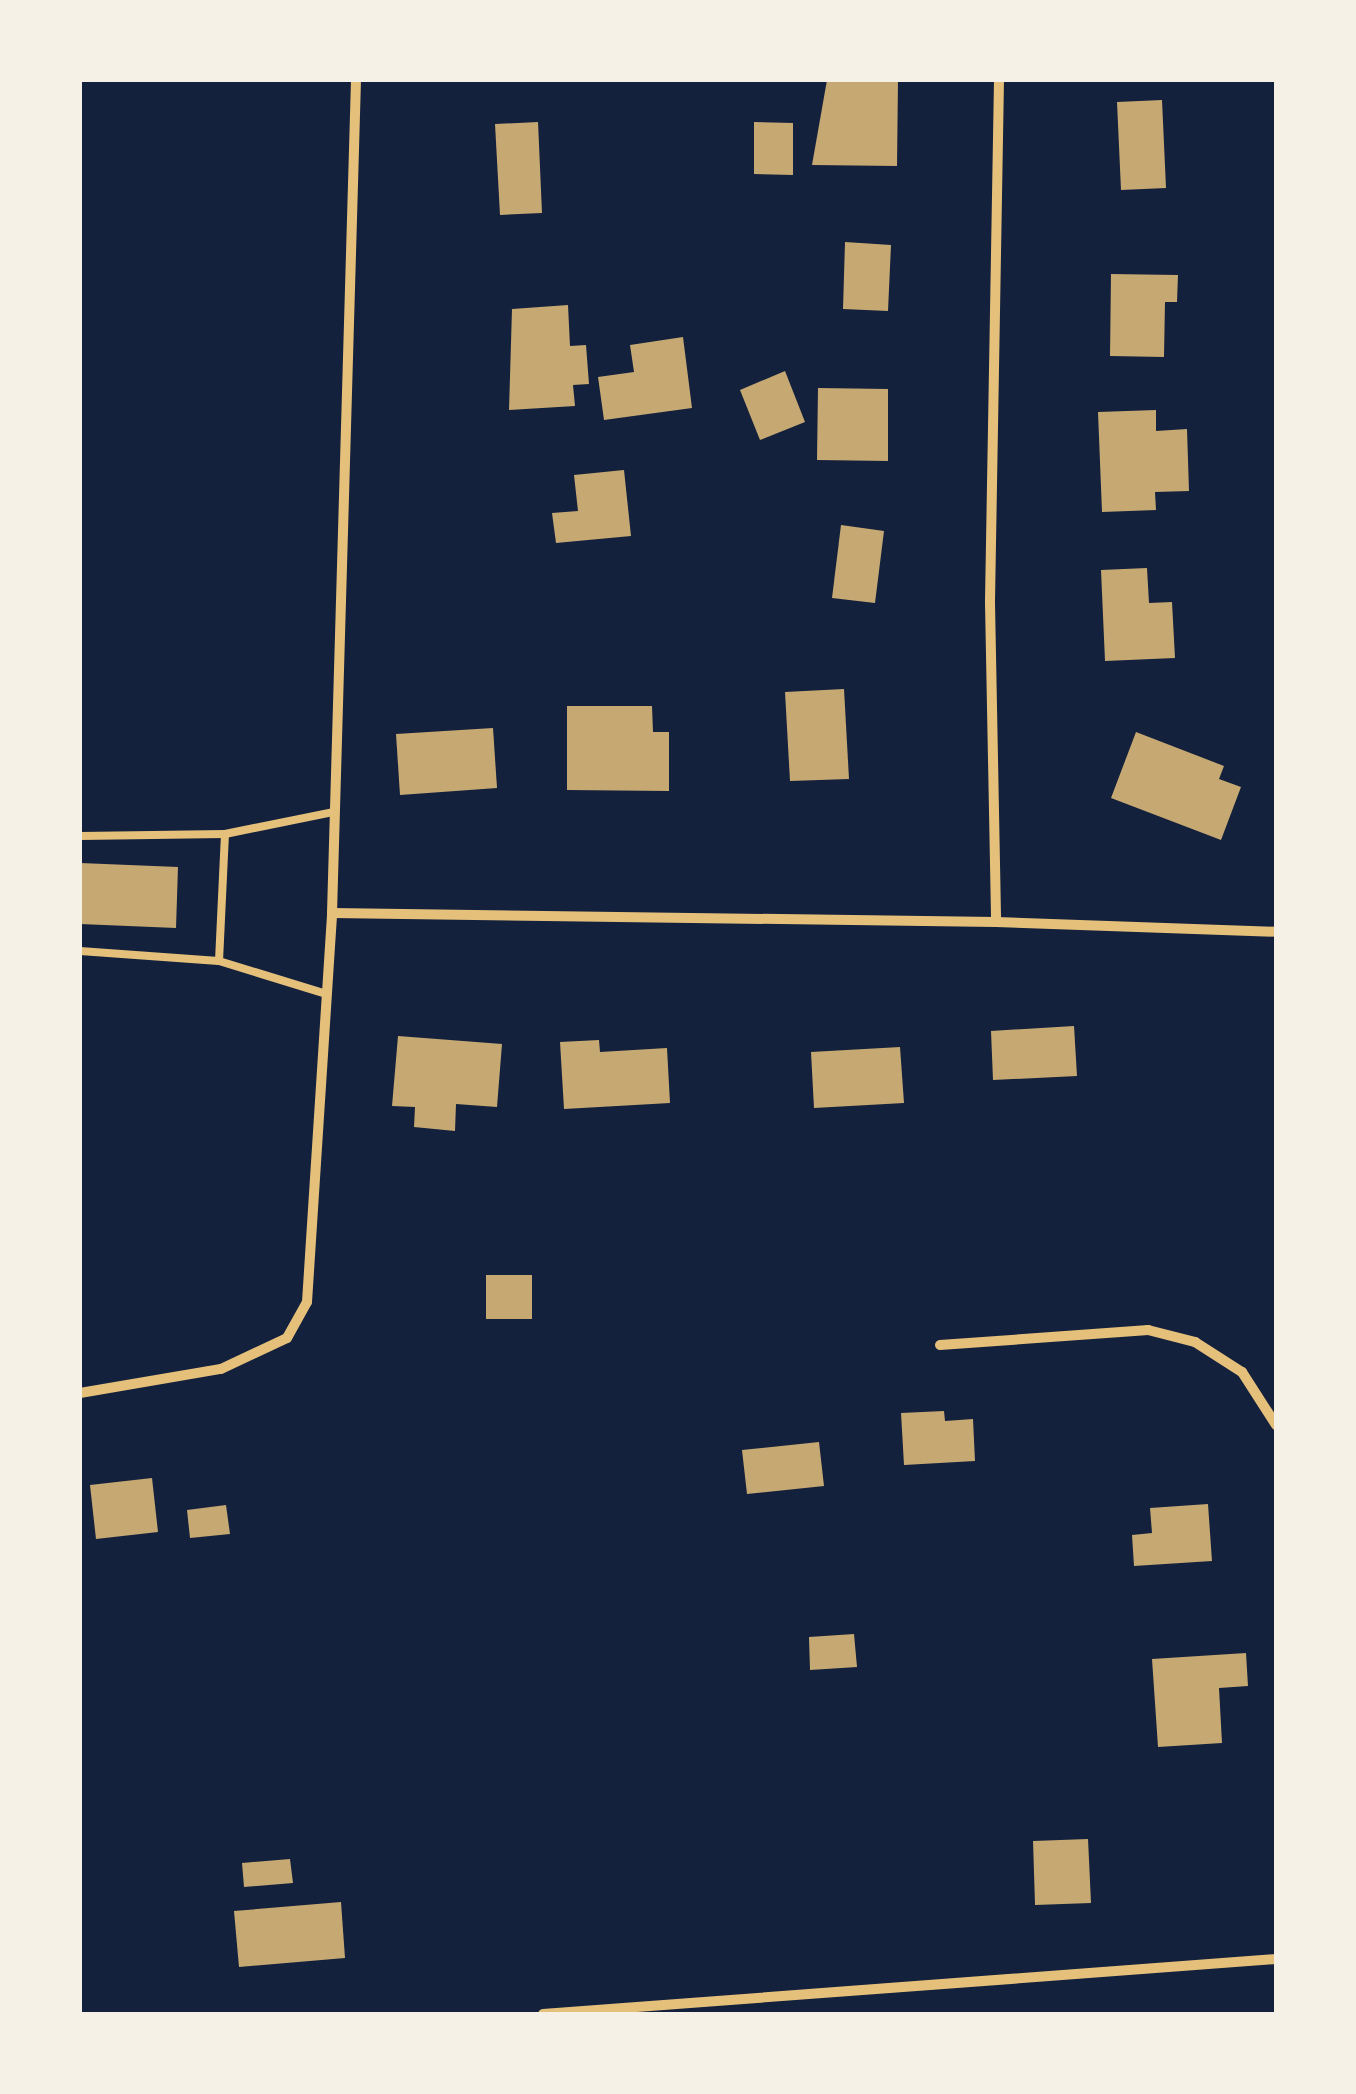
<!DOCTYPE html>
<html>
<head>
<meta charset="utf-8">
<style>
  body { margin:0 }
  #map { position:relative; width:1356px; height:2094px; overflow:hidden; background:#14213d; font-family:"Times New Roman",serif }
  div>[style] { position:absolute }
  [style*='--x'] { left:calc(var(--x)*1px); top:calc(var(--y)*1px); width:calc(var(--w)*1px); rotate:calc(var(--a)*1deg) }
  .building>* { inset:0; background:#c6a872 }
  .service>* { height:8px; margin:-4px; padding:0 4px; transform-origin:4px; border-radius:4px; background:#e5c07b }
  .minor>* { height:10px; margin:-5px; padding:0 5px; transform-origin:5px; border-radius:5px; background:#e5c07b }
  span { translate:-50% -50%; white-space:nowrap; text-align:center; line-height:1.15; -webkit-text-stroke:10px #f6f1e7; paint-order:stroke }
  .frame { position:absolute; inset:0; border:82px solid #f6f1e7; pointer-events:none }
</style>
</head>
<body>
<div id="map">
  <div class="building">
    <i style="clip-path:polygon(827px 80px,898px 80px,897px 166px,812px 165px)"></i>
    <i style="clip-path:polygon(1162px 100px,1166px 188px,1121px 190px,1117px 102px)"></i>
    <i style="clip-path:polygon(538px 122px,542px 213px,500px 215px,495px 124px)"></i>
    <i style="clip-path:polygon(754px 122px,793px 123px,793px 175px,754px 174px)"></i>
    <i style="clip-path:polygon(845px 242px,891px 245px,888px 311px,843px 309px)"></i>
    <i style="clip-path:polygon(1111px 274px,1178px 275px,1177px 302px,1165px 302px,1164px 357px,1110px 356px)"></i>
    <i style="clip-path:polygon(568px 305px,570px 346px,586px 345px,589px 384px,573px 385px,575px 406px,509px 410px,512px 309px)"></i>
    <i style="clip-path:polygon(683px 337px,692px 408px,604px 420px,598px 377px,634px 372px,630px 345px)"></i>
    <i style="clip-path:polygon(785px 371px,805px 422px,760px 440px,740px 390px)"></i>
    <i style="clip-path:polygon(818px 388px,888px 389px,888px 461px,817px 460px)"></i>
    <i style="clip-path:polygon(1156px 410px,1156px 431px,1187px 429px,1189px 491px,1155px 492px,1156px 510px,1102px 512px,1098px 412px)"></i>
    <i style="clip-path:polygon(624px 470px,631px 536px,556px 543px,552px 513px,578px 511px,574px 475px)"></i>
    <i style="clip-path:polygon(841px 525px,884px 531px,875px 603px,832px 598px)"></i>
    <i style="clip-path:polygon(1147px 568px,1149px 603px,1172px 602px,1175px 658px,1105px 661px,1101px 570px)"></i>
    <i style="clip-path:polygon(844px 689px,849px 779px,790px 781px,785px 692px)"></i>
    <i style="clip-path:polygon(567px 706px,652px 706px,653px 732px,669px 732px,669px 791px,567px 790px)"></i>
    <i style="clip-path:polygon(493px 728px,497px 788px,400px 795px,396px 734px)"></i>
    <i style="clip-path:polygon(1136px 732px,1224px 766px,1219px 779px,1241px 787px,1221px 840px,1111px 798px)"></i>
    <i style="clip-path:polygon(80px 863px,178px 867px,176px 928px,80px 924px)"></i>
    <i style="clip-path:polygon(1074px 1026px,1077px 1076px,993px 1080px,991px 1031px)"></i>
    <i style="clip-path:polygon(398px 1036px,502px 1044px,497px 1107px,456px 1104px,455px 1131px,414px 1127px,415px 1107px,392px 1106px)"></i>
    <i style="clip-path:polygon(599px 1040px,600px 1052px,667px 1048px,670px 1103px,564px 1109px,560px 1042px)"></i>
    <i style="clip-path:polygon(900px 1047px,904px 1103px,814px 1108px,811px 1052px)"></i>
    <i style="clip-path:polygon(486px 1275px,532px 1275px,532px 1319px,486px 1319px)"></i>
    <i style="clip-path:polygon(944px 1411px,945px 1421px,973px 1419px,975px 1461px,904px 1465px,901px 1413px)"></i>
    <i style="clip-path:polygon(819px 1442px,824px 1486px,747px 1494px,742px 1450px)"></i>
    <i style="clip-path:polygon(152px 1478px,158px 1532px,96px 1539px,90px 1485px)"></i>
    <i style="clip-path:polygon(1208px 1504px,1212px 1561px,1134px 1566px,1132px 1535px,1152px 1533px,1150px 1508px)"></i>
    <i style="clip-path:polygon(226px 1505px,230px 1534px,190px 1538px,187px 1510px)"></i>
    <i style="clip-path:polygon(854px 1634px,857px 1667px,810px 1670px,809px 1637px)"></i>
    <i style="clip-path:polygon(1246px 1653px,1248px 1686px,1219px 1688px,1222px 1743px,1158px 1747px,1152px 1659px)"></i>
    <i style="clip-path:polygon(1088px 1839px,1091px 1903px,1035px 1905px,1033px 1841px)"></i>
    <i style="clip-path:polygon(290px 1859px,293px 1883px,244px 1887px,242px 1863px)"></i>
    <i style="clip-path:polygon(341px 1902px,345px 1958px,239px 1967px,234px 1911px)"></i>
  </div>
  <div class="service">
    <i style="--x:80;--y:836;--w:145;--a:-0.8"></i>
    <i style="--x:225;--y:834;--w:110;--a:-11.5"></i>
    <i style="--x:80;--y:951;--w:139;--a:4.1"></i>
    <i style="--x:219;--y:961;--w:112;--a:17.1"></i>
    <i style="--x:219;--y:961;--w:127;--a:-87.3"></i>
  </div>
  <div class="minor">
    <i style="--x:999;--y:80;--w:523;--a:90.99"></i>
    <i style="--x:990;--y:603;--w:319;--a:88.9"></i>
    <i style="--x:996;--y:922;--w:280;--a:2"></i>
    <i style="--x:332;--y:913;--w:664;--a:0.78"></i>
    <i style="--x:940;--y:1345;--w:209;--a:-4.1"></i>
    <i style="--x:1148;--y:1330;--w:49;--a:14.3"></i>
    <i style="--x:1195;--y:1342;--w:56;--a:32.6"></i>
    <i style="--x:1242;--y:1372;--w:63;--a:57.3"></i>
    <i style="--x:80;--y:1393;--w:143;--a:-9.7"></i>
    <i style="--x:221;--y:1369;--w:73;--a:-25.2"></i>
    <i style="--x:287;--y:1338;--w:41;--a:-60.9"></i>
    <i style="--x:307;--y:1302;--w:390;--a:-86.3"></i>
    <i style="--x:332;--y:913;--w:833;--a:-88.35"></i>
    <i style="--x:543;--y:2014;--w:735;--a:-4.29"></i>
  </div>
  <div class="frame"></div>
</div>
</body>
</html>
